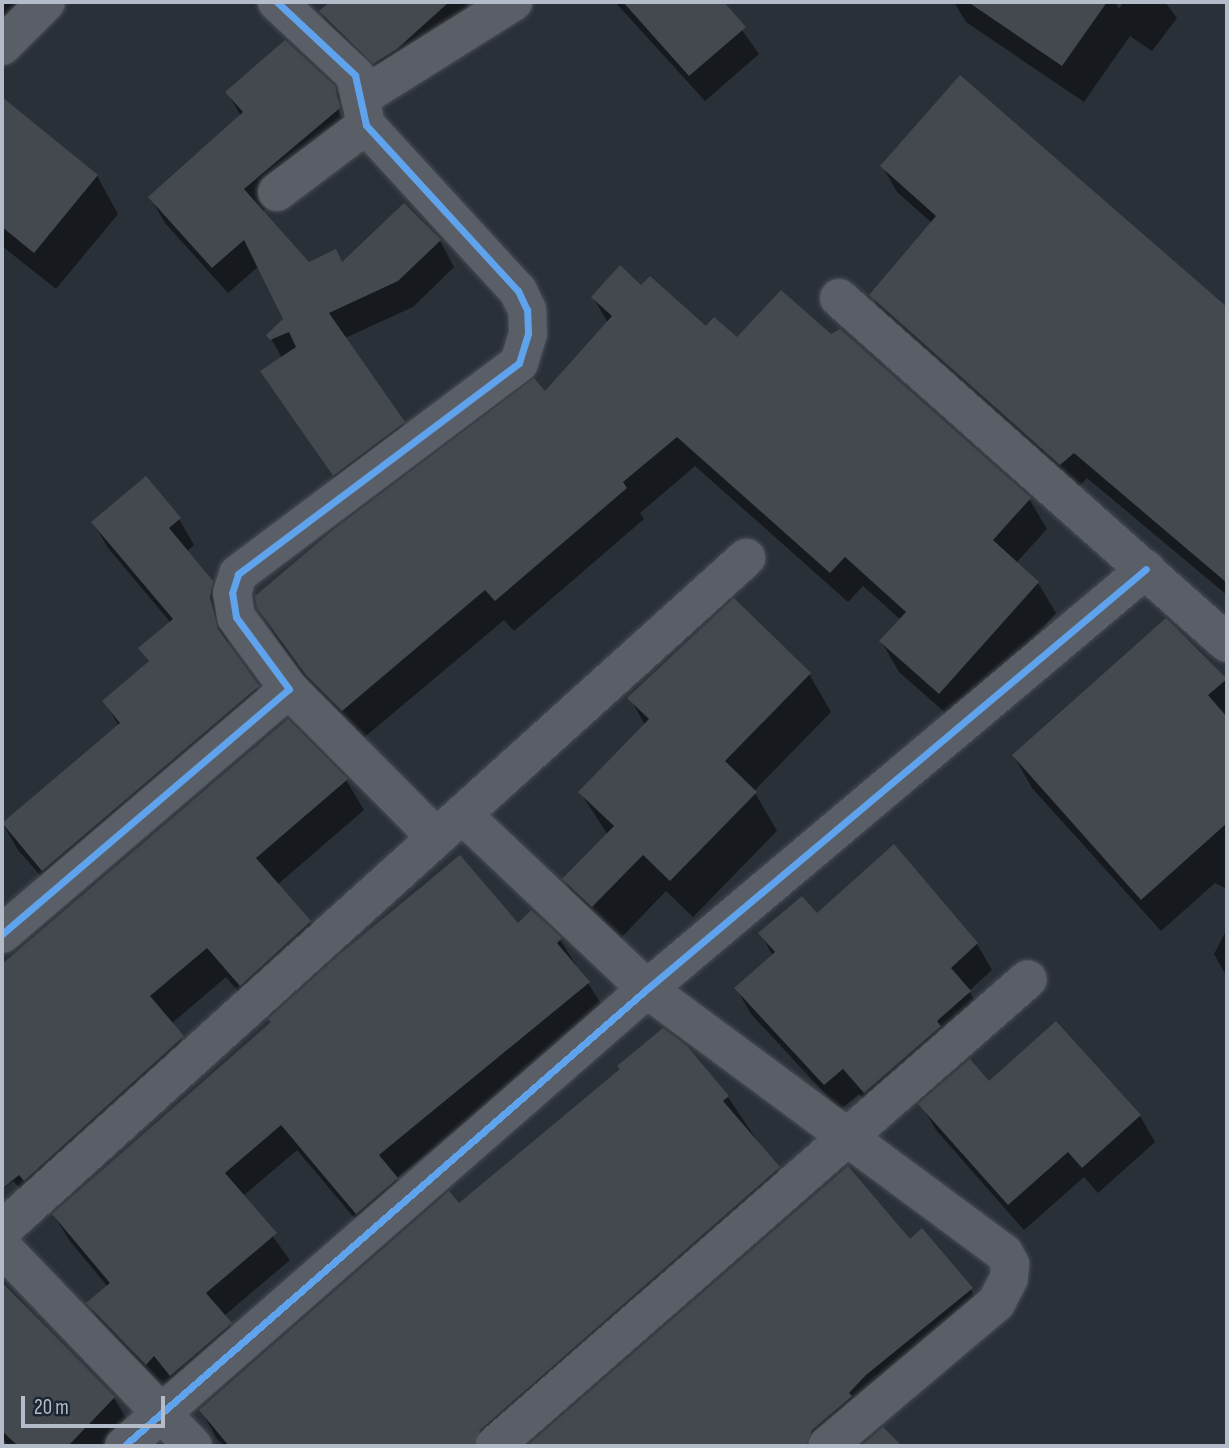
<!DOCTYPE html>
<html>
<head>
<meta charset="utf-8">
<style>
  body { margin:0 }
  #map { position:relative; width:1229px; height:1448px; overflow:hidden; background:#2a3038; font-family:"Sofia Sans Condensed",sans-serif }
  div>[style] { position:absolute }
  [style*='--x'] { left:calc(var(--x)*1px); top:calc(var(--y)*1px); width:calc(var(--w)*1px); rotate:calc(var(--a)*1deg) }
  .shadow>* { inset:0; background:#0007 }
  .building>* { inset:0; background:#444950 }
  .roads { filter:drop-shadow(0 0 2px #484c53) drop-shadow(0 0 2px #484c53) }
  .minor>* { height:38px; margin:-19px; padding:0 19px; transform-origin:19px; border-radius:19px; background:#5a5e66 }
  .cycleway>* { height:7px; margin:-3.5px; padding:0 3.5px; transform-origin:3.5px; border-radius:3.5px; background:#60a3ed }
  span { translate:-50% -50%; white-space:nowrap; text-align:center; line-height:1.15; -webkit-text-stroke:7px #1d2633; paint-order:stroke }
  .frame { position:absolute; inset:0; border:4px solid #b4bcc9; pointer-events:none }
  .scale { position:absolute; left:21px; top:1396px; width:144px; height:32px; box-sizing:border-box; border:4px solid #b4bcc9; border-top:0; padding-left:9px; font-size:21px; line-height:24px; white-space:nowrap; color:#b4bcc9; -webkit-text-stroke:5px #1d2633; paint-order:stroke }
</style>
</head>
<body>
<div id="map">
  <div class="shadow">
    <i style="clip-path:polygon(2px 2px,28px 2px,2px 27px)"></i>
    <i style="clip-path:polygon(332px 2px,465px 2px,474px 18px,389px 89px,336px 38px,321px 12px)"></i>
    <i style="clip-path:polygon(615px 2px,722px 2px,759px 54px,705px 101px)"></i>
    <i style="clip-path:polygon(954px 2px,1115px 2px,1119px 9px,1124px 2px,1165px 2px,1177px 18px,1152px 51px,1130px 36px,1084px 102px,966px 22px)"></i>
    <i style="clip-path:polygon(960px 77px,1227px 311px,1227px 595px,1087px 478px,1076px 490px,886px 321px,871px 295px,932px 223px,897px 192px,882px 166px)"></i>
    <i style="clip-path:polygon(evenodd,334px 87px,349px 114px,354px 134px,262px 212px,309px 264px,343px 264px,440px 241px,454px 267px,413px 307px,345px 338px,418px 448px,349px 500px,262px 372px,282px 358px,269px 335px,285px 320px,259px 266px,228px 293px,165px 223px,150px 197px,241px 116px,227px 92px,334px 87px,336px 97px,340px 101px,343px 116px,340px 116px,336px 97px)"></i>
    <i style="clip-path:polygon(2px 99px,97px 176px,118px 214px,56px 289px,2px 246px)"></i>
    <i style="clip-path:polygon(641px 288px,706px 329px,737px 340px,1029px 499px,1047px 529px,1016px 563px,1038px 583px,1056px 613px,957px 723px,899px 672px,881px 641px,901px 620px,863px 586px,848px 602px,695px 466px,640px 513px,644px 519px,514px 631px,504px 620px,360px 741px,325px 705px,277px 639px,258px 608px,545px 394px,608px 323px,593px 297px)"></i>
    <i style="clip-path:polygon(179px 519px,194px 545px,186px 552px,227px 609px,224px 624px,230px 649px,273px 713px,58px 896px,18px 850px,3px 824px,119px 726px,104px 701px,149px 663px,141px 648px,171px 623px,108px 548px,93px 522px)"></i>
    <i style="clip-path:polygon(809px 674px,831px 712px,754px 791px,777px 831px,693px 917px,666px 891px,615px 944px,586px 916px,564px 879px,608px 835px,580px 792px,645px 725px,630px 698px)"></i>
    <i style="clip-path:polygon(1225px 680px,1227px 889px,1215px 883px,1161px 931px,1032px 788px,1014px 756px)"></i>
    <i style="clip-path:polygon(288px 721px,346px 780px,364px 810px,277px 885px,310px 922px,327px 952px,258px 1015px,226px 977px,171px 1024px,200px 1067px,42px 1210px,13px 1181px,2px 1190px,2px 965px)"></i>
    <i style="clip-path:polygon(817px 915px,977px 944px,992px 970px,969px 991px,985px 1018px,880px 1118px,859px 1094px,840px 1110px,751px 1014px,736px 988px,773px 956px,761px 934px)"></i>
    <i style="clip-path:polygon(518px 926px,560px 940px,604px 1008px,396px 1179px,411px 1204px,372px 1239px,297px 1150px,243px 1196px,290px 1260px,224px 1316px,245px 1349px,189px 1399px,175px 1375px,161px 1389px,103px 1329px,89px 1304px,108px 1287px,69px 1240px,54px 1215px)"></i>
    <i style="clip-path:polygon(1227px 929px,1227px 977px,1214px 954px)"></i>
    <i style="clip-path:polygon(989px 1084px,1140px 1116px,1155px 1142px,1098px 1193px,1084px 1177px,1024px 1230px,936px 1130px,921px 1104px)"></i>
    <i style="clip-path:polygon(728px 1097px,795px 1197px,510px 1446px,224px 1446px,217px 1439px,201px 1410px,458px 1206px)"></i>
    <i style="clip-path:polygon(847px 1168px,909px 1241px,969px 1287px,986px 1316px,832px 1446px,530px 1446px)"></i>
    <i style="clip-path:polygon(2px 1281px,114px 1398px,134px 1432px,121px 1446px,8px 1446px,2px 1436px,6px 1408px,2px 1404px)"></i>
  </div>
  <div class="building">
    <i style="clip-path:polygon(330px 2px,449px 2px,397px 49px,373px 64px,319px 11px)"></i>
    <i style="clip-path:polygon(623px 2px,724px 2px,746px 27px,689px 76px)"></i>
    <i style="clip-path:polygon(968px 2px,1107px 2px,1062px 66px)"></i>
    <i style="clip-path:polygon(285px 40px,335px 86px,340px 108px,244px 189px,309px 262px,336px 249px,342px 262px,404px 203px,441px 240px,398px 281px,329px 313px,405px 422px,333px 476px,260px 371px,296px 347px,289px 332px,270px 340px,266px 335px,283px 319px,244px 240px,212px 268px,148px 197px,243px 112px,225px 92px)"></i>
    <i style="clip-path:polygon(960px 75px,1227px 307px,1227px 583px,1074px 453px,1060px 465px,869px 295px,936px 216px,880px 166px)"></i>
    <i style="clip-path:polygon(2px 97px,98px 175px,34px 253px,2px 227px)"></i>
    <i style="clip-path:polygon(620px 265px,641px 285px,650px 276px,706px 326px,714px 317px,737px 337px,781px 290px,831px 334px,840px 329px,1031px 498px,993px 540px,1039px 582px,939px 694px,879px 641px,906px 612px,845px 557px,830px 573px,677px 437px,623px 482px,627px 488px,495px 601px,485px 590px,342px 711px,306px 675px,257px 608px,255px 596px,333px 530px,534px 378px,545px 391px,612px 316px,591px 297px)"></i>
    <i style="clip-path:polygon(146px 476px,181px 518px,169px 528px,213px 581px,210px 597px,218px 629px,259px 686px,42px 871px,2px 823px,120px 723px,102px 701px,149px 661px,138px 648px,173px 619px,91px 522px)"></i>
    <i style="clip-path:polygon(734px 598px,811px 673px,725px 761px,757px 792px,670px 881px,643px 855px,592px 907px,562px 879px,614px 826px,578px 792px,649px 719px,627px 698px)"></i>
    <i style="clip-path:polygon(1166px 618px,1227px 679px,1208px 695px,1227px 717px,1227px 823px,1141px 900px,1012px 755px)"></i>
    <i style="clip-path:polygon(288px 719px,348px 779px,256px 858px,311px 921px,240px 986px,207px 948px,150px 996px,184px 1036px,24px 1181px,19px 1175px,2px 1189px,2px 964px)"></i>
    <i style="clip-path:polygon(894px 844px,978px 943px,951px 968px,971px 991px,937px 1021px,941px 1026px,864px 1093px,843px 1069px,824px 1085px,734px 988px,775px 952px,758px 933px,802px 896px,817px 913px)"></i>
    <i style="clip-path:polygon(460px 855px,518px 923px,531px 910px,562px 938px,557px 943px,590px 982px,379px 1155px,398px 1178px,356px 1214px,281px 1125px,225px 1173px,277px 1233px,206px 1293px,232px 1323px,170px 1376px,154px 1356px,146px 1365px,86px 1303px,110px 1283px,52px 1214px,271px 1022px,268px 1019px,340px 954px)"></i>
    <i style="clip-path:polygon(1056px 1021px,1141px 1115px,1082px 1168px,1068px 1152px,1008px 1205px,918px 1104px,970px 1059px,989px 1081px)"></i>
    <i style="clip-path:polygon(663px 1028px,687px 1046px,729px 1096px,723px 1101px,780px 1167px,480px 1430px,473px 1446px,229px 1446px,199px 1410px,449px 1191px,459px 1203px,620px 1069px,617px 1066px)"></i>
    <i style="clip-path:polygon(848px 1166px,910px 1239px,922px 1228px,973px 1288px,866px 1375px,849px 1393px,852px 1396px,812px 1430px,806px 1446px,527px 1446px)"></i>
    <i style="clip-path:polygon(2px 1282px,115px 1397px,68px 1446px,18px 1446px,2px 1431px)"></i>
    <i style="clip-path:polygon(883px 1427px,902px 1446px,861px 1446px)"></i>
  </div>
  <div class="roads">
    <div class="minor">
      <i style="--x:2;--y:46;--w:62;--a:-45"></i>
      <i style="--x:360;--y:98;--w:181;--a:-32.1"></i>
      <i style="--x:277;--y:192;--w:111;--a:-37"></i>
      <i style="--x:839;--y:298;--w:519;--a:41.64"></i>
      <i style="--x:289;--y:689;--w:209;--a:45.2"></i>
      <i style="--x:463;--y:815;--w:253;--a:43.4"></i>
      <i style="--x:647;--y:989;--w:444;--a:36.5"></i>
      <i style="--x:1004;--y:1253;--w:13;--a:61"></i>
      <i style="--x:1010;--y:1264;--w:14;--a:94"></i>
      <i style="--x:1009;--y:1278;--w:28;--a:117"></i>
      <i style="--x:996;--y:1303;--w:221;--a:139.8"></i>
      <i style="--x:2;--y:934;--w:377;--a:-40.5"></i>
      <i style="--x:289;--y:689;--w:89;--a:-126.4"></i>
      <i style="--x:236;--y:617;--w:24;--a:-99"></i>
      <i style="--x:232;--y:593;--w:20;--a:-72"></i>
      <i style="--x:238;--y:574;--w:351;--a:-36.9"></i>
      <i style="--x:519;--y:363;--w:31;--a:-73"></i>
      <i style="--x:528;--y:333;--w:23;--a:-92"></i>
      <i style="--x:527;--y:310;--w:21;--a:-115"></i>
      <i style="--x:518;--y:291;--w:225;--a:-132.5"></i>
      <i style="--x:366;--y:125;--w:51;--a:-102.4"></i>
      <i style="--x:355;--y:75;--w:107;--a:-136.9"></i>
      <i style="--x:2;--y:1230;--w:1003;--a:-42.09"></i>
      <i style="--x:2;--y:1247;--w:276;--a:46.2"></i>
      <i style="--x:124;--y:1446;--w:695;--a:-41.15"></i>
      <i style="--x:647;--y:989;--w:652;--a:-40.09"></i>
      <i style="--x:494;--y:1446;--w:709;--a:-41.17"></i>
    </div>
  </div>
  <div class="cycleway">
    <i style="--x:2;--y:934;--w:377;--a:-40.5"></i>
    <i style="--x:289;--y:689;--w:89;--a:-126.4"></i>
    <i style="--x:236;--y:617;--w:24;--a:-99"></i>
    <i style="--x:232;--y:593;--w:20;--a:-72"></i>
    <i style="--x:238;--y:574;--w:351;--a:-36.9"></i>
    <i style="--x:519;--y:363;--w:31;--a:-73"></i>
    <i style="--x:528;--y:333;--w:23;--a:-92"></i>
    <i style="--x:527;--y:310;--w:21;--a:-115"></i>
    <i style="--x:518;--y:291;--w:225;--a:-132.5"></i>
    <i style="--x:366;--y:125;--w:51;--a:-102.4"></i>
    <i style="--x:355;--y:75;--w:107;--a:-136.9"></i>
    <i style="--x:124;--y:1446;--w:695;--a:-41.15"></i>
    <i style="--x:647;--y:989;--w:652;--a:-40.09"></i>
  </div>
  <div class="frame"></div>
  <div class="scale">20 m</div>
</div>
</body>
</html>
